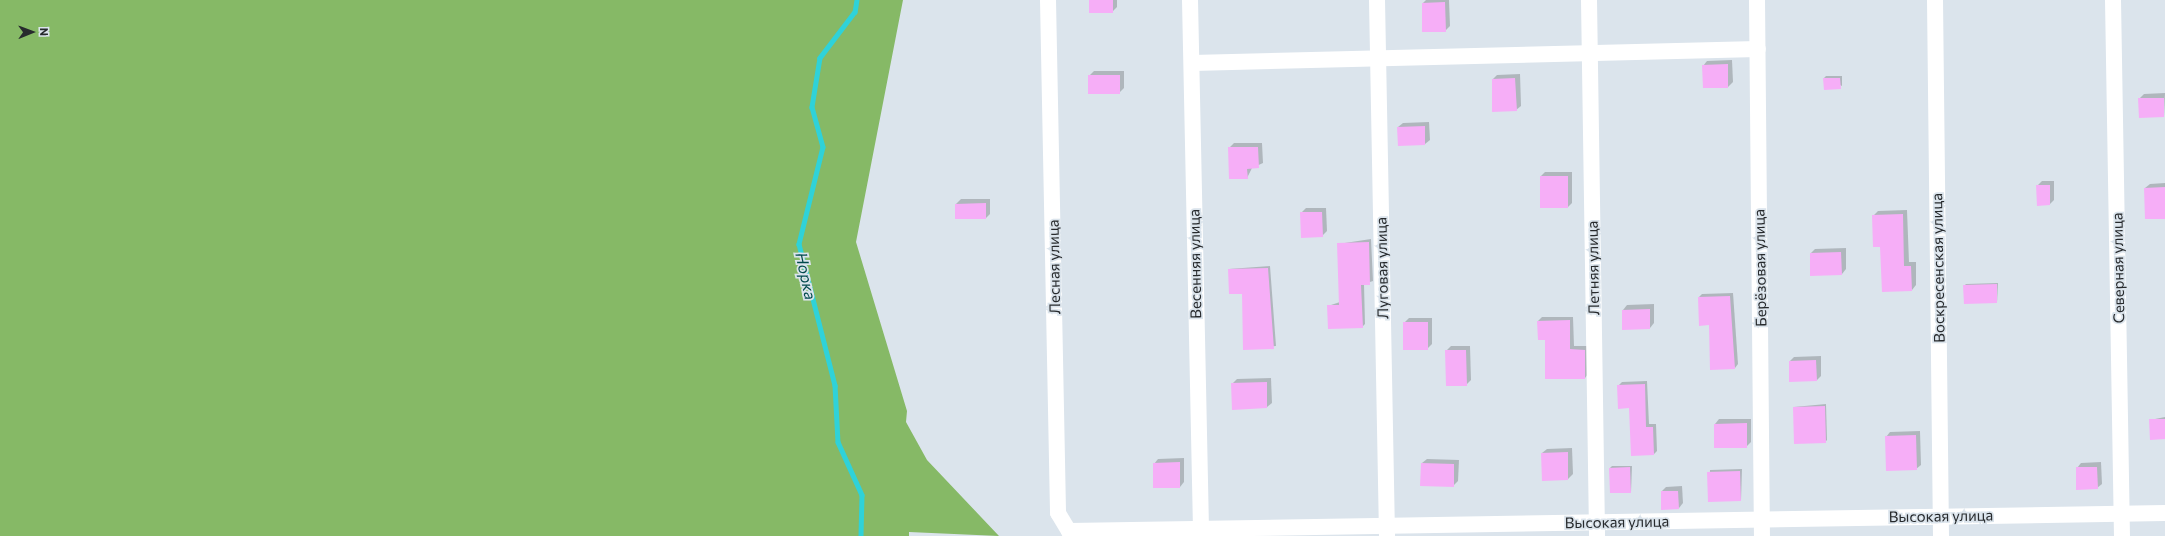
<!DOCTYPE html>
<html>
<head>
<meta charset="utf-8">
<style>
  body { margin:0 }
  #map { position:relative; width:2165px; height:536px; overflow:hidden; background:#dbe4ec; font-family:Commissioner,sans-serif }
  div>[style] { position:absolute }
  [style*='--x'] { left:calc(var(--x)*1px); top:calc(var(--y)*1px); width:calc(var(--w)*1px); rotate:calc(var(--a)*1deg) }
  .forest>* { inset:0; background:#86b966 }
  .shadow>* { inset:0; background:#0003 }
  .stream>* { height:4.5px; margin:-2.25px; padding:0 2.25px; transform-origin:2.25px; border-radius:2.25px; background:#2fd2d9 }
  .building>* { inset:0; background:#f6aef7 }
  .minor>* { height:16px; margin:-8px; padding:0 8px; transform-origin:8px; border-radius:8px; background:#fff }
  span { translate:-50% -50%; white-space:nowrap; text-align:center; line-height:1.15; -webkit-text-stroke:3.5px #dbe4ec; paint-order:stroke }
  .street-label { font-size:15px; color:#272a2d }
  .water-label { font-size:16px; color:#01494c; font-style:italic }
  .north { position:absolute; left:12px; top:12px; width:40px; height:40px; -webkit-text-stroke:3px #dbe4ec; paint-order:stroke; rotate:89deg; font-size:11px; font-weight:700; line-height:16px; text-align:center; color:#272a2d }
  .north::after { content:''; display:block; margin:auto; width:14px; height:18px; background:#272a2d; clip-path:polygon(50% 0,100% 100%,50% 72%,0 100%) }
</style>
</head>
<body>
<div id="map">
  <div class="forest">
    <i style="clip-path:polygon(0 0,903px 0,856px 242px,907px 411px,906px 422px,927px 460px,999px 536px,909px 532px,909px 536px,0 536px)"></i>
  </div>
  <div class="shadow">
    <i style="clip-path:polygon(1090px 0,1117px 0,1117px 7px,1112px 12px)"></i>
    <i style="clip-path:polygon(1426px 0,1449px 0,1450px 26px,1445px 31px,1423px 3px)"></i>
    <i style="clip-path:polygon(1732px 60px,1733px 82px,1728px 87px,1703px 66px,1707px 61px)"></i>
    <i style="clip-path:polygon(1094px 71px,1124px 71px,1124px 88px,1119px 93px,1089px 76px)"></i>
    <i style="clip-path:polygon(1520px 74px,1521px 106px,1516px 110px,1493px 79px,1497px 75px)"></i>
    <i style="clip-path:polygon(1826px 76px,1842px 76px,1842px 86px,1824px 78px)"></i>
    <i style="clip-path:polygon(2165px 93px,2164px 116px,2139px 99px,2144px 94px)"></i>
    <i style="clip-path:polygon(1429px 122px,1430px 140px,1425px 144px,1398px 127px,1403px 123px)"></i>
    <i style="clip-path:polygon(1234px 143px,1262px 143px,1263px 163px,1252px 168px,1247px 178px,1229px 148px)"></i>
    <i style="clip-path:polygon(1545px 172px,1572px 172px,1572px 203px,1568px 207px,1541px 176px)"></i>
    <i style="clip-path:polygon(2042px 181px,2054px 181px,2054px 200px,2050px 204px,2037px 186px)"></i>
    <i style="clip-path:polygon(2165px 183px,2165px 218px,2145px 188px,2150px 184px)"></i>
    <i style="clip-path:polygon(961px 199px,990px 199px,990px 214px,986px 218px,956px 218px,956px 204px)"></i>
    <i style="clip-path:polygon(1306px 208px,1326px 208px,1327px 231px,1322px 236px,1301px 213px)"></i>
    <i style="clip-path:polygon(1907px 210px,1909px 262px,1916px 262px,1916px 285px,1912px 290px,1881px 246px,1873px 216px,1878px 211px)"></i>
    <i style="clip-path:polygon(1371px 239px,1373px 281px,1364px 284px,1365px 324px,1362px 327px,1328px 306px,1340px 302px,1338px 244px)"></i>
    <i style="clip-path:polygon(1846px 248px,1846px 269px,1842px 274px,1811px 253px,1815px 249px)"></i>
    <i style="clip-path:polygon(1270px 266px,1276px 346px,1244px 349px,1243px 293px,1229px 269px)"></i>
    <i style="clip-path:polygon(1998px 283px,1997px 302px,1964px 286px,1966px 284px)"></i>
    <i style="clip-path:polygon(1733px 293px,1738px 364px,1735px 368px,1699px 297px,1702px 294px)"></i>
    <i style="clip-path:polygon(1654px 304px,1654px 323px,1650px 328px,1623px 329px,1623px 310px,1627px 305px)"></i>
    <i style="clip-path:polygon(1542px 317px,1573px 317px,1574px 346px,1588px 346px,1588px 374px,1585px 378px,1546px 339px,1538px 321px)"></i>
    <i style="clip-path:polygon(1409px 318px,1432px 318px,1432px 344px,1427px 349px,1404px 323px)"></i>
    <i style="clip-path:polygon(1451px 346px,1470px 346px,1471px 380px,1466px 385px,1446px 351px)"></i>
    <i style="clip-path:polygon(1821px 356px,1821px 376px,1817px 380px,1790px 361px,1794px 357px)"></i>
    <i style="clip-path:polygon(1271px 378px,1272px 403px,1267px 407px,1232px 384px,1237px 379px)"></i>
    <i style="clip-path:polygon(1647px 381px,1649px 424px,1656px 424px,1657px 451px,1654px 454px,1618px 386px,1622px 382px)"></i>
    <i style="clip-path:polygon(1826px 404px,1827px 440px,1825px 442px,1794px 407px)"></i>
    <i style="clip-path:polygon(2165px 417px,2165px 438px,2150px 420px)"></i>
    <i style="clip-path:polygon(1719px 419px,1751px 419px,1751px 442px,1746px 447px,1715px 424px)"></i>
    <i style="clip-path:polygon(1920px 431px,1921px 465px,1916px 469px,1886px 437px,1890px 432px)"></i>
    <i style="clip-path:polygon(1572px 448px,1573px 474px,1568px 479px,1542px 453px,1547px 449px)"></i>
    <i style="clip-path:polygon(1184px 458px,1184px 482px,1180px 487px,1154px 464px,1158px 459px)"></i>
    <i style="clip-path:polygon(1427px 459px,1459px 460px,1458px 481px,1453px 486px,1422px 463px)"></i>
    <i style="clip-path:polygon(2101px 462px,2102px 484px,2097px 488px,2077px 468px,2081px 463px)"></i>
    <i style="clip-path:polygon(1612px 466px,1632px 466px,1631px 492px,1610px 468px)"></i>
    <i style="clip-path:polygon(1742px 469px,1741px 500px,1709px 501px,1710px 470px)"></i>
    <i style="clip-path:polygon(1682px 486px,1683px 503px,1679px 508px,1662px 491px,1666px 487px)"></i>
  </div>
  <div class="stream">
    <i style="--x:857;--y:0;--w:12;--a:99"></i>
    <i style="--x:855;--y:12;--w:58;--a:127.3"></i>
    <i style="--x:820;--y:58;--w:50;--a:99.3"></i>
    <i style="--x:812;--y:107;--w:41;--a:74.6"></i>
    <i style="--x:823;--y:147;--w:100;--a:103.9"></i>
    <i style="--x:799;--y:244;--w:146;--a:75.7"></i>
    <i style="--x:835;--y:385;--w:57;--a:87"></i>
    <i style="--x:838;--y:442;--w:58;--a:65.6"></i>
    <i style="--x:862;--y:495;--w:41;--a:91.4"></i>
  </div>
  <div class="building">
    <i style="clip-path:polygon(1089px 0,1113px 0,1113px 13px,1089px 13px)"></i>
    <i style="clip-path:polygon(1445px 2px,1446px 32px,1422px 32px,1422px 3px)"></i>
    <i style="clip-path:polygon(1728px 64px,1728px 88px,1703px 88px,1702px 65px)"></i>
    <i style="clip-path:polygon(1088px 75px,1120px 75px,1120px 94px,1088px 94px)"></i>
    <i style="clip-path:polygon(1515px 78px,1517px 111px,1492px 112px,1492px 79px)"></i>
    <i style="clip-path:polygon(1823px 78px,1840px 78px,1841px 89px,1824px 90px)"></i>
    <i style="clip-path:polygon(2138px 98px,2164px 98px,2164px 117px,2139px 118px)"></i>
    <i style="clip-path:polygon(1425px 126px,1425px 145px,1398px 146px,1397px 127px)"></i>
    <i style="clip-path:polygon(1228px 147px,1258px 147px,1259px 168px,1247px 169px,1248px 179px,1229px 179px)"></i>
    <i style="clip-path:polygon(1540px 176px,1568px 176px,1568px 208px,1540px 208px)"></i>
    <i style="clip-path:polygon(2036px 185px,2050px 185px,2050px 205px,2037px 206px)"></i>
    <i style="clip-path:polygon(2165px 187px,2165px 219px,2145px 219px,2144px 188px)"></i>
    <i style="clip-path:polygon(986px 203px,986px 219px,955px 219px,955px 204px)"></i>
    <i style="clip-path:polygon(1300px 212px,1322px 212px,1323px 237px,1301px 238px)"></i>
    <i style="clip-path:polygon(1903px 214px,1904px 266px,1911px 266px,1912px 291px,1882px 292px,1880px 247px,1873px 247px,1872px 215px)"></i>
    <i style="clip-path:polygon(1369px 242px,1370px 285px,1361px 285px,1363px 328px,1328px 329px,1327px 305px,1339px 305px,1337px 243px)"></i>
    <i style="clip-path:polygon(1841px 252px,1842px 275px,1810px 276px,1810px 253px)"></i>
    <i style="clip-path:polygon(1268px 268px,1274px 349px,1243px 350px,1242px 294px,1229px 294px,1228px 269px)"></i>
    <i style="clip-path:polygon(1997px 284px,1997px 303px,1964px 304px,1963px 285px)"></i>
    <i style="clip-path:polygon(1730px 296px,1735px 369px,1710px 370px,1709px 325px,1699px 326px,1698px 297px)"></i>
    <i style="clip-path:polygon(1650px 309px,1650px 329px,1622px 330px,1622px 310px)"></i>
    <i style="clip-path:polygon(1570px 320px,1570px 349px,1585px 350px,1585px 379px,1545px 379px,1545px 340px,1538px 340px,1537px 321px)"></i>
    <i style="clip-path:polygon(1403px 322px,1428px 322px,1428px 350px,1403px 350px)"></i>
    <i style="clip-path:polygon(1445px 350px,1466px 350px,1467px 386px,1446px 386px)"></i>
    <i style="clip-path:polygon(1816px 360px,1817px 381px,1789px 382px,1789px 361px)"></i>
    <i style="clip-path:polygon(1267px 382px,1267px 408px,1232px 410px,1231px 383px)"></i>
    <i style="clip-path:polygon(1645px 384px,1646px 427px,1653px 427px,1654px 455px,1631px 456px,1629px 408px,1618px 409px,1617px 385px)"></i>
    <i style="clip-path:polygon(1825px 406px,1826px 443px,1794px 444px,1793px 407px)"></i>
    <i style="clip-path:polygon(2149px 419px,2165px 419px,2165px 439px,2150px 440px)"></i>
    <i style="clip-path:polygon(1747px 423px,1747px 448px,1714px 448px,1714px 424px)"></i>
    <i style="clip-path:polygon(1916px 435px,1917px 470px,1886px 471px,1885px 436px)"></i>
    <i style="clip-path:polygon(1568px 452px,1568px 480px,1542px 481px,1541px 453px)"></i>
    <i style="clip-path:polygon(1180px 462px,1180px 488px,1153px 488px,1153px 463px)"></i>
    <i style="clip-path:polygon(1421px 463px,1454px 464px,1454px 487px,1420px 486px)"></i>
    <i style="clip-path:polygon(1630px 467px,1631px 493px,1610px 493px,1609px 468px)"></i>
    <i style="clip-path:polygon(2076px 467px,2097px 467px,2098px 489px,2076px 490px)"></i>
    <i style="clip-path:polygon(1740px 471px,1741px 501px,1708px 502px,1707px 472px)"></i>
    <i style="clip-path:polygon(1661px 491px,1678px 491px,1679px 509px,1661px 510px)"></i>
  </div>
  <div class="minor">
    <i style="--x:1048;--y:0;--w:513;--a:88.88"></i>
    <i style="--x:1058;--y:513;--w:21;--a:59"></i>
    <i style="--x:1069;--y:531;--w:1096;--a:-0.94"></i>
    <i style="--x:1190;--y:0;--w:528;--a:88.81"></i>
    <i style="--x:1377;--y:0;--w:536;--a:88.93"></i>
    <i style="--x:1589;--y:0;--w:536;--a:89.14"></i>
    <i style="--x:1757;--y:0;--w:536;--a:89.47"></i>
    <i style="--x:1935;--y:0;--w:536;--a:89.36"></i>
    <i style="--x:2113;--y:0;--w:536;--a:89.04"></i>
    <i style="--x:1192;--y:63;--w:566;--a:-1.42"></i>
  </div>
  <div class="street-label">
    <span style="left:1195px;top:264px;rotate:-91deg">Весенняя улица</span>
    <span style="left:1054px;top:267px;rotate:-91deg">Лесная улица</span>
    <span style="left:1382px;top:268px;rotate:-91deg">Луговая улица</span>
    <span style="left:1593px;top:268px;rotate:-91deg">Летняя улица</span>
    <span style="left:1760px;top:268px;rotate:-91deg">Берёзовая улица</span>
    <span style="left:1938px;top:268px;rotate:-91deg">Воскресенская улица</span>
    <span style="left:2118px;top:268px;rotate:-91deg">Северная улица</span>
    <span style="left:1941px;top:516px;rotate:-1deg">Высокая улица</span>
    <span style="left:1617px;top:522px;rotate:-1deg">Высокая улица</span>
  </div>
  <div class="water-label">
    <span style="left:806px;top:276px;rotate:78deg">Норка</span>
  </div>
  <div class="north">N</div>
</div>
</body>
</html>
